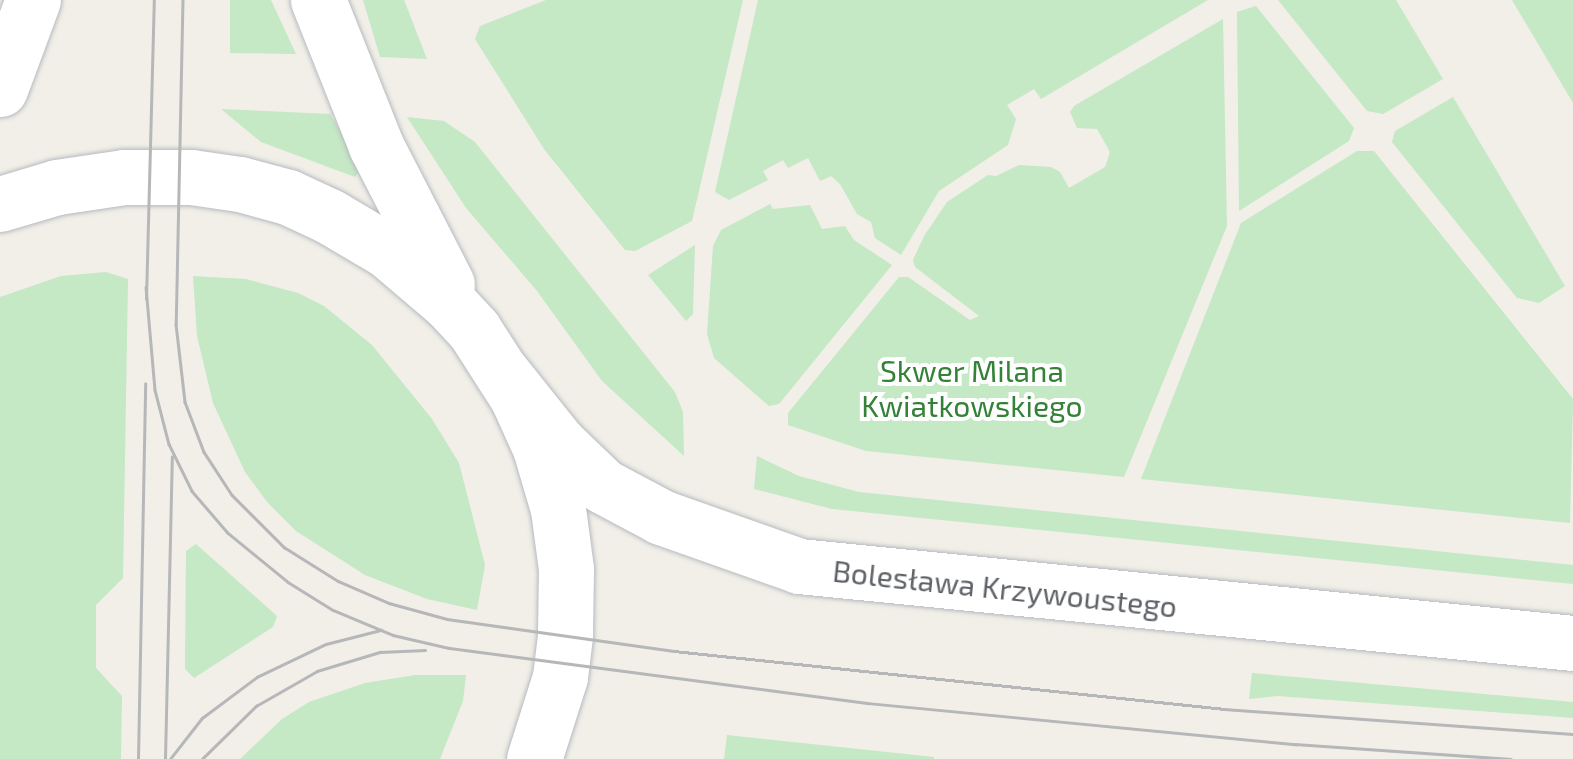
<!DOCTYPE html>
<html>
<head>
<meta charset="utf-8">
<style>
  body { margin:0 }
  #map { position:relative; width:1573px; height:759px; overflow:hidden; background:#f1efe8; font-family:"Exo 2",sans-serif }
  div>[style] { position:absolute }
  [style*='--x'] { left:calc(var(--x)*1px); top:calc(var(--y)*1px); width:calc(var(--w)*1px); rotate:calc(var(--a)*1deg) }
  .green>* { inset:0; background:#c5e8c5 }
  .roads { filter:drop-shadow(0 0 2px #b6babf) drop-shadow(0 0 2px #b6babf) }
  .secondary>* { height:55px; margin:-27.5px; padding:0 27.5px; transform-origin:27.5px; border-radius:27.5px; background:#fff }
  .tram>* { height:2.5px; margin:-1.25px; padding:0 1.25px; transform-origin:1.25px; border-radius:1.25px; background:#b6b7b8 }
  span { translate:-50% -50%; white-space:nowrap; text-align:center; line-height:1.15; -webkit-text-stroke:8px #fff; paint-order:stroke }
  .park-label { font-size:30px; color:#348238 }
  .street-label { font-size:30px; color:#5f6368 }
</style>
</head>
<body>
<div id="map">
  <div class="green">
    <i style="clip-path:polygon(230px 0,271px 0,296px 54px,230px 53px)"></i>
    <i style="clip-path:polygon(363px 0,404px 0,427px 59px,380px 57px)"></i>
    <i style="clip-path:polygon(546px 0,743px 0,692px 221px,635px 251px,625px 250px,544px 149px,475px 39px,480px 26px)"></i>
    <i style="clip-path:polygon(758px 0,1208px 0,1041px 99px,1034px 89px,1007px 105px,1016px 119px,1008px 145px,939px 191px,901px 255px,875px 238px,871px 222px,857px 214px,840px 184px,831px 176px,820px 181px,808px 158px,788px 168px,783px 160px,763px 171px,768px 180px,729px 200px,715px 192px)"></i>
    <i style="clip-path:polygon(1278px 0,1396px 0,1443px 79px,1383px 114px,1367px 111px)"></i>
    <i style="clip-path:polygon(1512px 0,1573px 0,1573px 103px)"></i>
    <i style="clip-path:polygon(1256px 6px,1354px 128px,1349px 141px,1239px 211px,1237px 12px)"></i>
    <i style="clip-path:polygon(1223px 19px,1227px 226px,1124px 477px,866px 451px,788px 425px,788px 413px,899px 277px,908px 277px,970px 320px,979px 316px,915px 267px,913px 260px,924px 236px,947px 202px,988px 175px,996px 176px,1019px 165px,1051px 167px,1060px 172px,1069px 188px,1105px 167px,1110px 152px,1097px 129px,1077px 128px,1070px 112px,1074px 106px)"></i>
    <i style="clip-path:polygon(1453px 97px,1565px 286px,1539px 303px,1517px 298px,1392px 142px,1395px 131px)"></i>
    <i style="clip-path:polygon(221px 109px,330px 114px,362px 167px,355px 177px,261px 142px)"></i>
    <i style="clip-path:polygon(407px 117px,444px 121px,475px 142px,675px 392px,683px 412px,684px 456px,602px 381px,537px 291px,466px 208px)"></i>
    <i style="clip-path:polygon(1357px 151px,1374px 151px,1573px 399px,1570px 523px,1141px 479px,1241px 223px)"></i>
    <i style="clip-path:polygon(770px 204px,773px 209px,810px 205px,822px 229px,845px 226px,854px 240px,892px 265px,779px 404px,769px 406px,714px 358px,707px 334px,713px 246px,721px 230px)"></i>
    <i style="clip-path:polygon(695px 245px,693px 314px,686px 321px,648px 275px)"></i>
    <i style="clip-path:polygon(106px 272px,128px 279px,123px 578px,96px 605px,96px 668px,122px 696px,121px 759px,0 759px,0 297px,61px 276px)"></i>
    <i style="clip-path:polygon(193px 276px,246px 279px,298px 293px,324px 306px,372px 345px,432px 419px,459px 463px,485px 565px,477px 610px,427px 599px,365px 575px,296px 531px,268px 503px,245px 472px,213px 403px,197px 336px)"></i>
    <i style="clip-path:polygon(757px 456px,799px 476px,859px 492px,1573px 565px,1573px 584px,832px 509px,754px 489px)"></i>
    <i style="clip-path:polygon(196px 544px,277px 616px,273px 627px,194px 678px,185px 669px,186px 551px)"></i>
    <i style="clip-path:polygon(1252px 673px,1573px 702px,1573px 718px,1277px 696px,1249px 699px)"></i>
    <i style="clip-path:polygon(415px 675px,466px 675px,463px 701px,440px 759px,240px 759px,282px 719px,309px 702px,365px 683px)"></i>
    <i style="clip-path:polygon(727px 735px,934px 757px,934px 759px,724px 759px)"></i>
  </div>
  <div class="roads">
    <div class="secondary">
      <i style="--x:318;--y:0;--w:157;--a:68.3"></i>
      <i style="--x:376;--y:146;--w:155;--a:62.8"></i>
      <i style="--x:0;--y:89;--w:95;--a:-69.7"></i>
      <i style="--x:0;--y:204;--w:59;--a:-16.6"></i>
      <i style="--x:57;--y:187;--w:68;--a:-8.5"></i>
      <i style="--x:124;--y:177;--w:67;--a:0"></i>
      <i style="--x:191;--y:177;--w:49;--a:8.1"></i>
      <i style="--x:240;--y:184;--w:50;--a:15.2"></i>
      <i style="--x:288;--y:197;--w:45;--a:24.9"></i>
      <i style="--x:329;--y:216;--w:69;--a:30.7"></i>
      <i style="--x:388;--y:251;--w:79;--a:40.4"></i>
      <i style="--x:448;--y:302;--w:38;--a:47"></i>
      <i style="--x:474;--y:330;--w:80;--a:57.3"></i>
      <i style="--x:517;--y:397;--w:56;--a:65.7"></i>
      <i style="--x:540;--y:448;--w:64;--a:73.6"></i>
      <i style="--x:558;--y:509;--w:61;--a:82.4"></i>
      <i style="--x:566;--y:569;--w:67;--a:90.9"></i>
      <i style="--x:565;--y:636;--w:41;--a:97"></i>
      <i style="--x:560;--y:677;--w:86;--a:107.6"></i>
      <i style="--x:503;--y:374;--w:88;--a:51.4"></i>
      <i style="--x:558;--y:443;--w:62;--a:43.7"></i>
      <i style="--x:603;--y:486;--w:66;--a:28.1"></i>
      <i style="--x:661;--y:517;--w:146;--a:19.5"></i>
      <i style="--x:799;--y:566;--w:778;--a:5.68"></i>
    </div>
  </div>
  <div class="tram">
    <i style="--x:183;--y:0;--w:324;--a:91.2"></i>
    <i style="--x:176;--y:324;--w:79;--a:83.4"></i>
    <i style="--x:185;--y:402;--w:53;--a:69.2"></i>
    <i style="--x:204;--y:452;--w:51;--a:56.9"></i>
    <i style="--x:232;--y:495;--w:74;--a:45"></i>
    <i style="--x:284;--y:547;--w:64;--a:32.2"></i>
    <i style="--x:338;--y:581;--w:56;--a:23.3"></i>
    <i style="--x:389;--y:603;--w:60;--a:15.4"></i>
    <i style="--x:447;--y:619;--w:229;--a:8"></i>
    <i style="--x:674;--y:651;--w:554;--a:6.01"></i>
    <i style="--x:1225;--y:709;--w:349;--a:4.1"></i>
    <i style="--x:146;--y:287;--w:103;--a:85"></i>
    <i style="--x:155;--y:390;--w:56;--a:75.5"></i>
    <i style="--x:169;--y:444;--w:52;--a:63.9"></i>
    <i style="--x:192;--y:491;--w:55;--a:49.4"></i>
    <i style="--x:228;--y:533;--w:77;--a:39.2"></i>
    <i style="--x:288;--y:582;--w:53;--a:31.9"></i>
    <i style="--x:333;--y:610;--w:65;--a:22.6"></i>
    <i style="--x:393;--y:635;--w:57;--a:13.1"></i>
    <i style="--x:449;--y:648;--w:422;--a:7.5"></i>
    <i style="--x:867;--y:703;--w:431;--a:5.5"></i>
    <i style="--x:1296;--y:744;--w:215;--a:4"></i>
    <i style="--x:146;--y:299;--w:299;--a:-88.5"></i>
    <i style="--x:138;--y:759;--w:375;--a:-88.9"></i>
    <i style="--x:165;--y:759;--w:302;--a:-88.7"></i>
    <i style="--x:170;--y:759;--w:52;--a:-52"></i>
    <i style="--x:202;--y:718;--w:69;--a:-36.7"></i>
    <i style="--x:257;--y:677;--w:76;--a:-25.6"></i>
    <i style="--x:326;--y:644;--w:57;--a:-14.3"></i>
    <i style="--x:202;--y:759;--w:76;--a:-44.5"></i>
    <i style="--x:256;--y:706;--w:70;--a:-29.8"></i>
    <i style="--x:317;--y:671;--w:66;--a:-16.8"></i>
    <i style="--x:380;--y:652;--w:45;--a:-2.5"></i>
  </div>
  <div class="park-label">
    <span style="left:972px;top:387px">Skwer Milana<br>Kwiatkowskiego</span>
  </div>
  <div class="street-label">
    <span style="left:1005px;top:588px;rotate:6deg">Bolesława Krzywoustego</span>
  </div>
</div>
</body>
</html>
